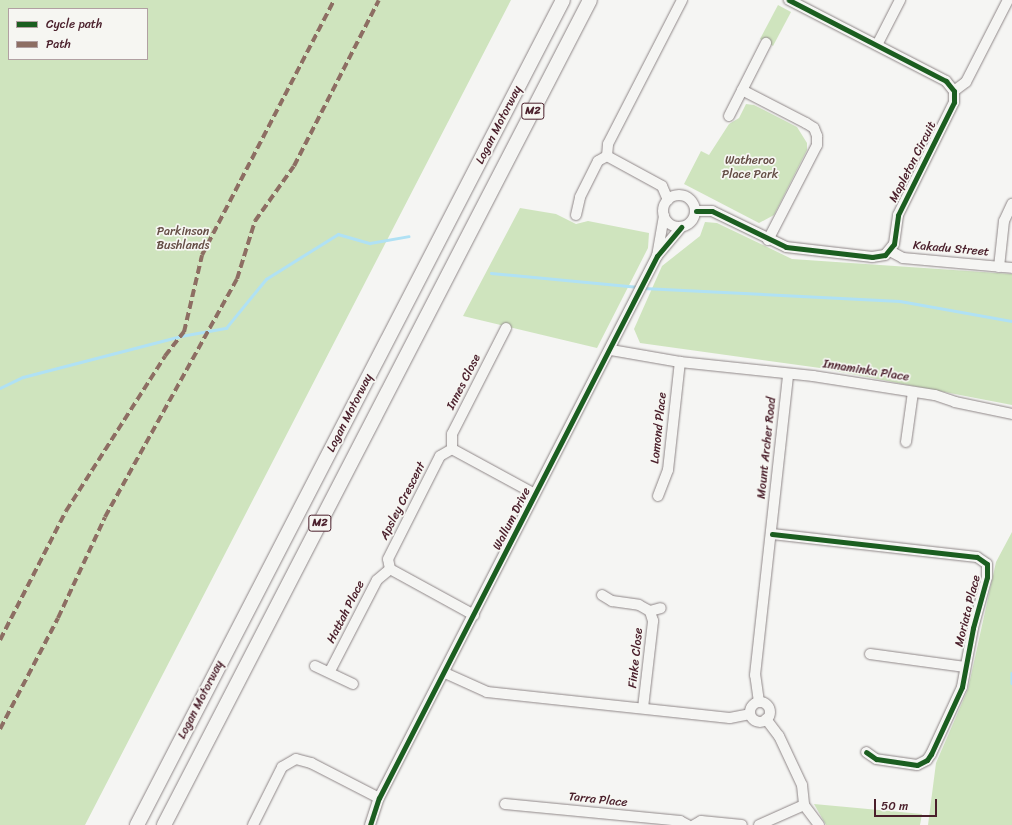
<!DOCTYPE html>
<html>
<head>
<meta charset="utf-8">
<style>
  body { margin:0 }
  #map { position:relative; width:1012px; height:825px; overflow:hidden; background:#f5f5f3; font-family:Sriracha,sans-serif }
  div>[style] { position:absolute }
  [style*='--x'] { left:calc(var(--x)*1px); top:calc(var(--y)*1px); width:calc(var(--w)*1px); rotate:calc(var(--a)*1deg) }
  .green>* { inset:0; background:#cfe4be }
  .stream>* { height:2.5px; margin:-1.25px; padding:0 1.25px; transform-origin:1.25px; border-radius:1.25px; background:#b0e1f4 }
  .roads { filter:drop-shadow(0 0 1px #8f8788) drop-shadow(0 0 1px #8f8788) }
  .minor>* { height:10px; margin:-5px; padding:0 5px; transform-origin:5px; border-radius:5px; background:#f5f5f3 }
  .minor>.ring { margin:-5px; padding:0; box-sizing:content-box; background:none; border:10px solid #f5f5f3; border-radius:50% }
  .highway>* { height:14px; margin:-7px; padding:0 7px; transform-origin:7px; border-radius:7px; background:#f5f5f3 }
  .quiet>* { height:4px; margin-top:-2px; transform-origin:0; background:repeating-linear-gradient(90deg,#8d6e63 0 8px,transparent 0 12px) }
  .cycleway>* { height:5px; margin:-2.5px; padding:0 2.5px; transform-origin:2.5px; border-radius:2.5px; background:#1b5e20 }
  span { translate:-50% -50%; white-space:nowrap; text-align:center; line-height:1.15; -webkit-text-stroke:3.5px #f6f6f2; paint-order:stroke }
  .shield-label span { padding:1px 3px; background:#f6f6f2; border:1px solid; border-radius:3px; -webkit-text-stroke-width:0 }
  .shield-label { font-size:11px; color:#4a1f2b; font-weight:700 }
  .street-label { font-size:12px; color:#4a1f2b }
  .park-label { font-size:12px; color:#644d45 }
  .legend { position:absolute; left:8px; top:8px; width:140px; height:52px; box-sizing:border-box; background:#f6f6f2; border:1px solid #b1a0a2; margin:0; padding:5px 7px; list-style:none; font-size:12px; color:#4a1f2b }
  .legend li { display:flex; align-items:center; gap:8px; height:20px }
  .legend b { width:20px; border:1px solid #b1a0a2 }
  .scale { position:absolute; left:874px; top:799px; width:63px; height:18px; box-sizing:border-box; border:2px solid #4a1f2b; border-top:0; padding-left:5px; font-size:12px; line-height:14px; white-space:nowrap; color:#4a1f2b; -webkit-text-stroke:3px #f6f6f2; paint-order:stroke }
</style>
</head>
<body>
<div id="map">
  <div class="green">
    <i style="clip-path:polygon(evenodd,0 0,511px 0,85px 825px,0 825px,0 0,9px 9px,147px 9px,147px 59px,9px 59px,9px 9px)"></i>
    <i style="clip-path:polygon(778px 5px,791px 12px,773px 46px,760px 39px)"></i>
    <i style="clip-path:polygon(746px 104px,754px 105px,797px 127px,807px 143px,807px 150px,774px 215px,759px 223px,684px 184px,701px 151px,709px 155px,729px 124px,739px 118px)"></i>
    <i style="clip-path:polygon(520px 208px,556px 214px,576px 224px,588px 221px,649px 233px,648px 248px,597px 348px,463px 316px)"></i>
    <i style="clip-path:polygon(705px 222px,717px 223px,792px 259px,1012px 274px,1012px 405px,820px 368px,640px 343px,634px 329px,662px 266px,700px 236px)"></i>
    <i style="clip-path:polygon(1012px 532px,1012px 825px,928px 825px,936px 763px,968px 689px,996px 562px)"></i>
    <i style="clip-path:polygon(814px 804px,922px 814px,920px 825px,826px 825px)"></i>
  </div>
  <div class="stream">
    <i style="--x:491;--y:273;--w:148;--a:5.4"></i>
    <i style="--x:643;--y:288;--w:257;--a:2.9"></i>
    <i style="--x:900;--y:301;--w:114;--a:10.1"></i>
    <i style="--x:0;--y:388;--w:25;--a:-26"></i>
    <i style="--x:23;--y:377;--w:163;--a:-14.5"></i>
    <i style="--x:181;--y:336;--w:46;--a:-10.1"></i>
    <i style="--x:226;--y:328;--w:63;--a:-50.8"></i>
    <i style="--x:266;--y:279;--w:85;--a:-32"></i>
    <i style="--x:338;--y:234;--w:33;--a:16"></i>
    <i style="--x:370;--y:243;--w:39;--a:-10"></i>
    <i style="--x:1012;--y:673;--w:10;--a:90"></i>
  </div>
  <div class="roads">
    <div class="minor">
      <i style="--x:877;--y:45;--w:51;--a:-62.9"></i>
      <i style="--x:742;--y:90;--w:72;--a:27.3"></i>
      <i style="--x:806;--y:123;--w:9;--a:32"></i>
      <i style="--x:814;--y:128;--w:9;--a:69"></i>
      <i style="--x:817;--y:136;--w:9;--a:90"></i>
      <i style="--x:817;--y:145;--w:107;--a:117.3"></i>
      <i style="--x:954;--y:91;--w:15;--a:-37"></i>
      <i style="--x:966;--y:82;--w:92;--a:-62.9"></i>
      <i style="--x:729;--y:116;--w:82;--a:-63.1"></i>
      <i class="ring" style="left:663px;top:195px;width:22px;height:22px"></i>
      <i style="--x:668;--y:200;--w:15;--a:-113"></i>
      <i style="--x:662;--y:186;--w:63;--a:-151.4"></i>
      <i style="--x:607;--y:156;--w:12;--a:-85"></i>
      <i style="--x:608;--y:144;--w:162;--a:-62.8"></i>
      <i style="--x:696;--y:211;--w:16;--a:0"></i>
      <i style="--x:712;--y:211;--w:82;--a:25.9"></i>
      <i style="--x:786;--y:247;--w:87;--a:6.6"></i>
      <i style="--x:872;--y:257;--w:13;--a:-9"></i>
      <i style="--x:885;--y:255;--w:14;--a:-51"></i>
      <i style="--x:894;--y:244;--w:29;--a:-82"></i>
      <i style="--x:898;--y:215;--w:126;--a:-63.6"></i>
      <i style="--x:954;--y:102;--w:11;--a:-90"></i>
      <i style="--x:954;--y:91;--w:13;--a:-129"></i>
      <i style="--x:946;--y:81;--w:177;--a:-152.7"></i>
      <i style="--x:576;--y:215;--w:18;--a:-77"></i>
      <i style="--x:580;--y:197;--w:40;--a:-63.4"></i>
      <i style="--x:598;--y:161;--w:10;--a:-29"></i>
      <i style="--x:890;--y:251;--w:15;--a:28"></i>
      <i style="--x:903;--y:258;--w:109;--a:5.2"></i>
      <i style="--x:657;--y:256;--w:41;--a:-80.1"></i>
      <i style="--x:999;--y:267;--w:46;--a:-83.8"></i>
      <i style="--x:1004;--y:221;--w:19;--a:-65"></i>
      <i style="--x:611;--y:350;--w:70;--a:9.9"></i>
      <i style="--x:680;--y:362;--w:134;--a:6"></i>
      <i style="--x:813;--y:376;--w:123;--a:8.9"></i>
      <i style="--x:935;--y:395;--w:21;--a:19"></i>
      <i style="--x:955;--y:402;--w:58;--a:11.9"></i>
      <i style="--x:906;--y:442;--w:50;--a:-82"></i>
      <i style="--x:452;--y:449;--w:15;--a:-90"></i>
      <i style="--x:452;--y:434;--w:119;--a:-63"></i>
      <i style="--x:658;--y:496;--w:28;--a:-69"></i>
      <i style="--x:668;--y:470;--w:109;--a:-83.7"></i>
      <i style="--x:772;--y:534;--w:206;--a:6.4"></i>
      <i style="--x:977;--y:557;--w:12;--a:35"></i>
      <i style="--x:987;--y:564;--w:13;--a:90"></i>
      <i style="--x:987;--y:577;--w:53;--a:105.4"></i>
      <i style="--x:973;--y:628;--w:60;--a:100.6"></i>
      <i style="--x:962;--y:687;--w:74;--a:114.8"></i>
      <i style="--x:931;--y:754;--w:7;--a:124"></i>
      <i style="--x:927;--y:760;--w:11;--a:153"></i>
      <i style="--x:917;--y:765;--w:41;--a:-171.7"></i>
      <i style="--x:876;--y:759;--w:12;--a:-145"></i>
      <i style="--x:602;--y:595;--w:12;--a:31"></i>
      <i style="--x:612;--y:601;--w:27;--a:8"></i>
      <i style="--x:639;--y:605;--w:13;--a:29"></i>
      <i style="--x:650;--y:611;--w:11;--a:-15"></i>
      <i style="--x:474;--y:615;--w:96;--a:-151.3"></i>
      <i style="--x:390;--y:569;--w:10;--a:-101"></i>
      <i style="--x:388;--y:559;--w:115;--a:-63.2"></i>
      <i style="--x:440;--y:456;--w:14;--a:-30"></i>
      <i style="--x:452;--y:449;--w:94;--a:28.5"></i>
      <i style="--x:870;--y:654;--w:96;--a:7.8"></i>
      <i style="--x:315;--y:666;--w:42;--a:25.3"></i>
      <i style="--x:330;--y:671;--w:102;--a:-62.7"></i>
      <i style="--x:377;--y:580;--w:17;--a:-40"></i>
      <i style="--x:445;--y:673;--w:46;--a:24.3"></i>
      <i style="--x:487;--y:692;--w:244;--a:6.1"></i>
      <i style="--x:730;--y:718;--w:20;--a:-11"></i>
      <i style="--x:759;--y:702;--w:27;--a:-98"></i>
      <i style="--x:755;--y:675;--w:302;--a:-83.7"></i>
      <i class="ring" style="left:750px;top:702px;width:10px;height:10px"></i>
      <i style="--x:643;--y:708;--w:88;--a:-83.4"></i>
      <i style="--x:653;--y:621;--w:10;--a:-107"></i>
      <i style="--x:766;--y:719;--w:21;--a:53"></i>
      <i style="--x:779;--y:736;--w:54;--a:64.9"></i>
      <i style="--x:802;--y:785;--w:20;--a:84"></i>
      <i style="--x:804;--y:805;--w:25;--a:53"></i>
      <i style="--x:505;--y:804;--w:176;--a:5.5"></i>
      <i style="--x:680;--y:821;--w:9;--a:27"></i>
      <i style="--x:253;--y:825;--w:65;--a:-63.4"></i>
      <i style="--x:282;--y:767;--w:16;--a:-30"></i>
      <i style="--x:296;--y:759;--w:16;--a:15"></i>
      <i style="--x:311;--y:763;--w:76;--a:27.2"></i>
      <i style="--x:370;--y:825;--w:28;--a:-72"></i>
      <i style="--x:379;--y:798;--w:609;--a:-62.85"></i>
      <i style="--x:657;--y:256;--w:38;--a:-50"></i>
      <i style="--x:694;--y:825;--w:8;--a:-30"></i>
      <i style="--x:701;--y:821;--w:41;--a:5.6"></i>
      <i style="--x:759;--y:825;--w:49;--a:-24"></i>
    </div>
    <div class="highway">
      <i style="--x:137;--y:825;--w:928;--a:-62.69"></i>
      <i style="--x:164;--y:825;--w:928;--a:-62.69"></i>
    </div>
  </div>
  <div class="quiet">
    <i style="--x:0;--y:640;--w:145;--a:-62.9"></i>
    <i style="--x:66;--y:511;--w:184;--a:-57.4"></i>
    <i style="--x:165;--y:356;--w:31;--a:-52"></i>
    <i style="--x:184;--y:332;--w:79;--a:-76.8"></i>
    <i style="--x:202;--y:255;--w:287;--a:-62.6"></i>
    <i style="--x:0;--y:729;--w:125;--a:-62.4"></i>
    <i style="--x:58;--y:618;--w:111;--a:-65"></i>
    <i style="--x:105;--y:517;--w:272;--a:-61"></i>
    <i style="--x:237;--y:279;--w:61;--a:-72.8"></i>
    <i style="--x:255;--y:221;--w:67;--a:-54.7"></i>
    <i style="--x:294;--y:166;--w:186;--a:-62.9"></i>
  </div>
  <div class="cycleway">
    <i style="--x:696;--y:211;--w:16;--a:0"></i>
    <i style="--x:712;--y:211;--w:82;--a:25.9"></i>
    <i style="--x:786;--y:247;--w:87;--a:6.6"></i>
    <i style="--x:872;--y:257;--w:13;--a:-9"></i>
    <i style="--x:885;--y:255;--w:14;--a:-51"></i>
    <i style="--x:894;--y:244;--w:29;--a:-82"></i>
    <i style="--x:898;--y:215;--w:126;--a:-63.6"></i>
    <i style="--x:954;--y:102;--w:11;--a:-90"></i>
    <i style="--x:954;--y:91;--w:13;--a:-129"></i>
    <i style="--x:946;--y:81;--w:177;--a:-152.7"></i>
    <i style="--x:772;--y:534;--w:206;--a:6.4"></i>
    <i style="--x:977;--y:557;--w:12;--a:35"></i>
    <i style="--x:987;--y:564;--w:13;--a:90"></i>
    <i style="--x:987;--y:577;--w:53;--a:105.4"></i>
    <i style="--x:973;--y:628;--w:60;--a:100.6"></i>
    <i style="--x:962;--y:687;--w:74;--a:114.8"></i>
    <i style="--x:931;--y:754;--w:7;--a:124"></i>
    <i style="--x:927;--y:760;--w:11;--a:153"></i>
    <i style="--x:917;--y:765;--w:41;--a:-171.7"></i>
    <i style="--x:876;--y:759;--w:12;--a:-145"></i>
    <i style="--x:370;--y:825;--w:28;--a:-72"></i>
    <i style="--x:379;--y:798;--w:609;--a:-62.85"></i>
    <i style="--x:657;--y:256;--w:38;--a:-50"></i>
  </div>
  <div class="shield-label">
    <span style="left:533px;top:111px">M2</span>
    <span style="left:320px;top:523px">M2</span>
  </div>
  <div class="street-label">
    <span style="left:499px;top:125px;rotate:-63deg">Logan Motorway</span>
    <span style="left:913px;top:162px;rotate:-63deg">Mapleton Circuit</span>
    <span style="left:951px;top:249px;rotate:5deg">Kakadu Street</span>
    <span style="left:866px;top:371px;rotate:9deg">Innaminka Place</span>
    <span style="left:464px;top:382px;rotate:-63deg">Innes Close</span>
    <span style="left:350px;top:413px;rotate:-63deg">Logan Motorway</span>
    <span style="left:659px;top:428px;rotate:-84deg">Lomond Place</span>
    <span style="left:767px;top:448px;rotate:-84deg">Mount Archer Road</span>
    <span style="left:403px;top:501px;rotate:-63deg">Apsley Crescent</span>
    <span style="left:512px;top:519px;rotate:-63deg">Wallum Drive</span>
    <span style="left:968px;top:611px;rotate:-76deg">Moriata Place</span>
    <span style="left:346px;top:612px;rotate:-63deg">Hattah Place</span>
    <span style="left:636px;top:658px;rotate:-84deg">Finke Close</span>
    <span style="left:201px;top:700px;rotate:-63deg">Logan Motorway</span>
    <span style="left:598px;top:800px;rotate:6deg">Tarra Place</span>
  </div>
  <div class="park-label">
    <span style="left:750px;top:168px">Watheroo<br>Place Park</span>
    <span style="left:183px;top:239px">Parkinson<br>Bushlands</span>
  </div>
  <ul class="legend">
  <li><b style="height:5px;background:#1b5e20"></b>Cycle path</li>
  <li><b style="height:5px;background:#8d6e63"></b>Path</li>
  </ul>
  <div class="scale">50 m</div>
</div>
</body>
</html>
